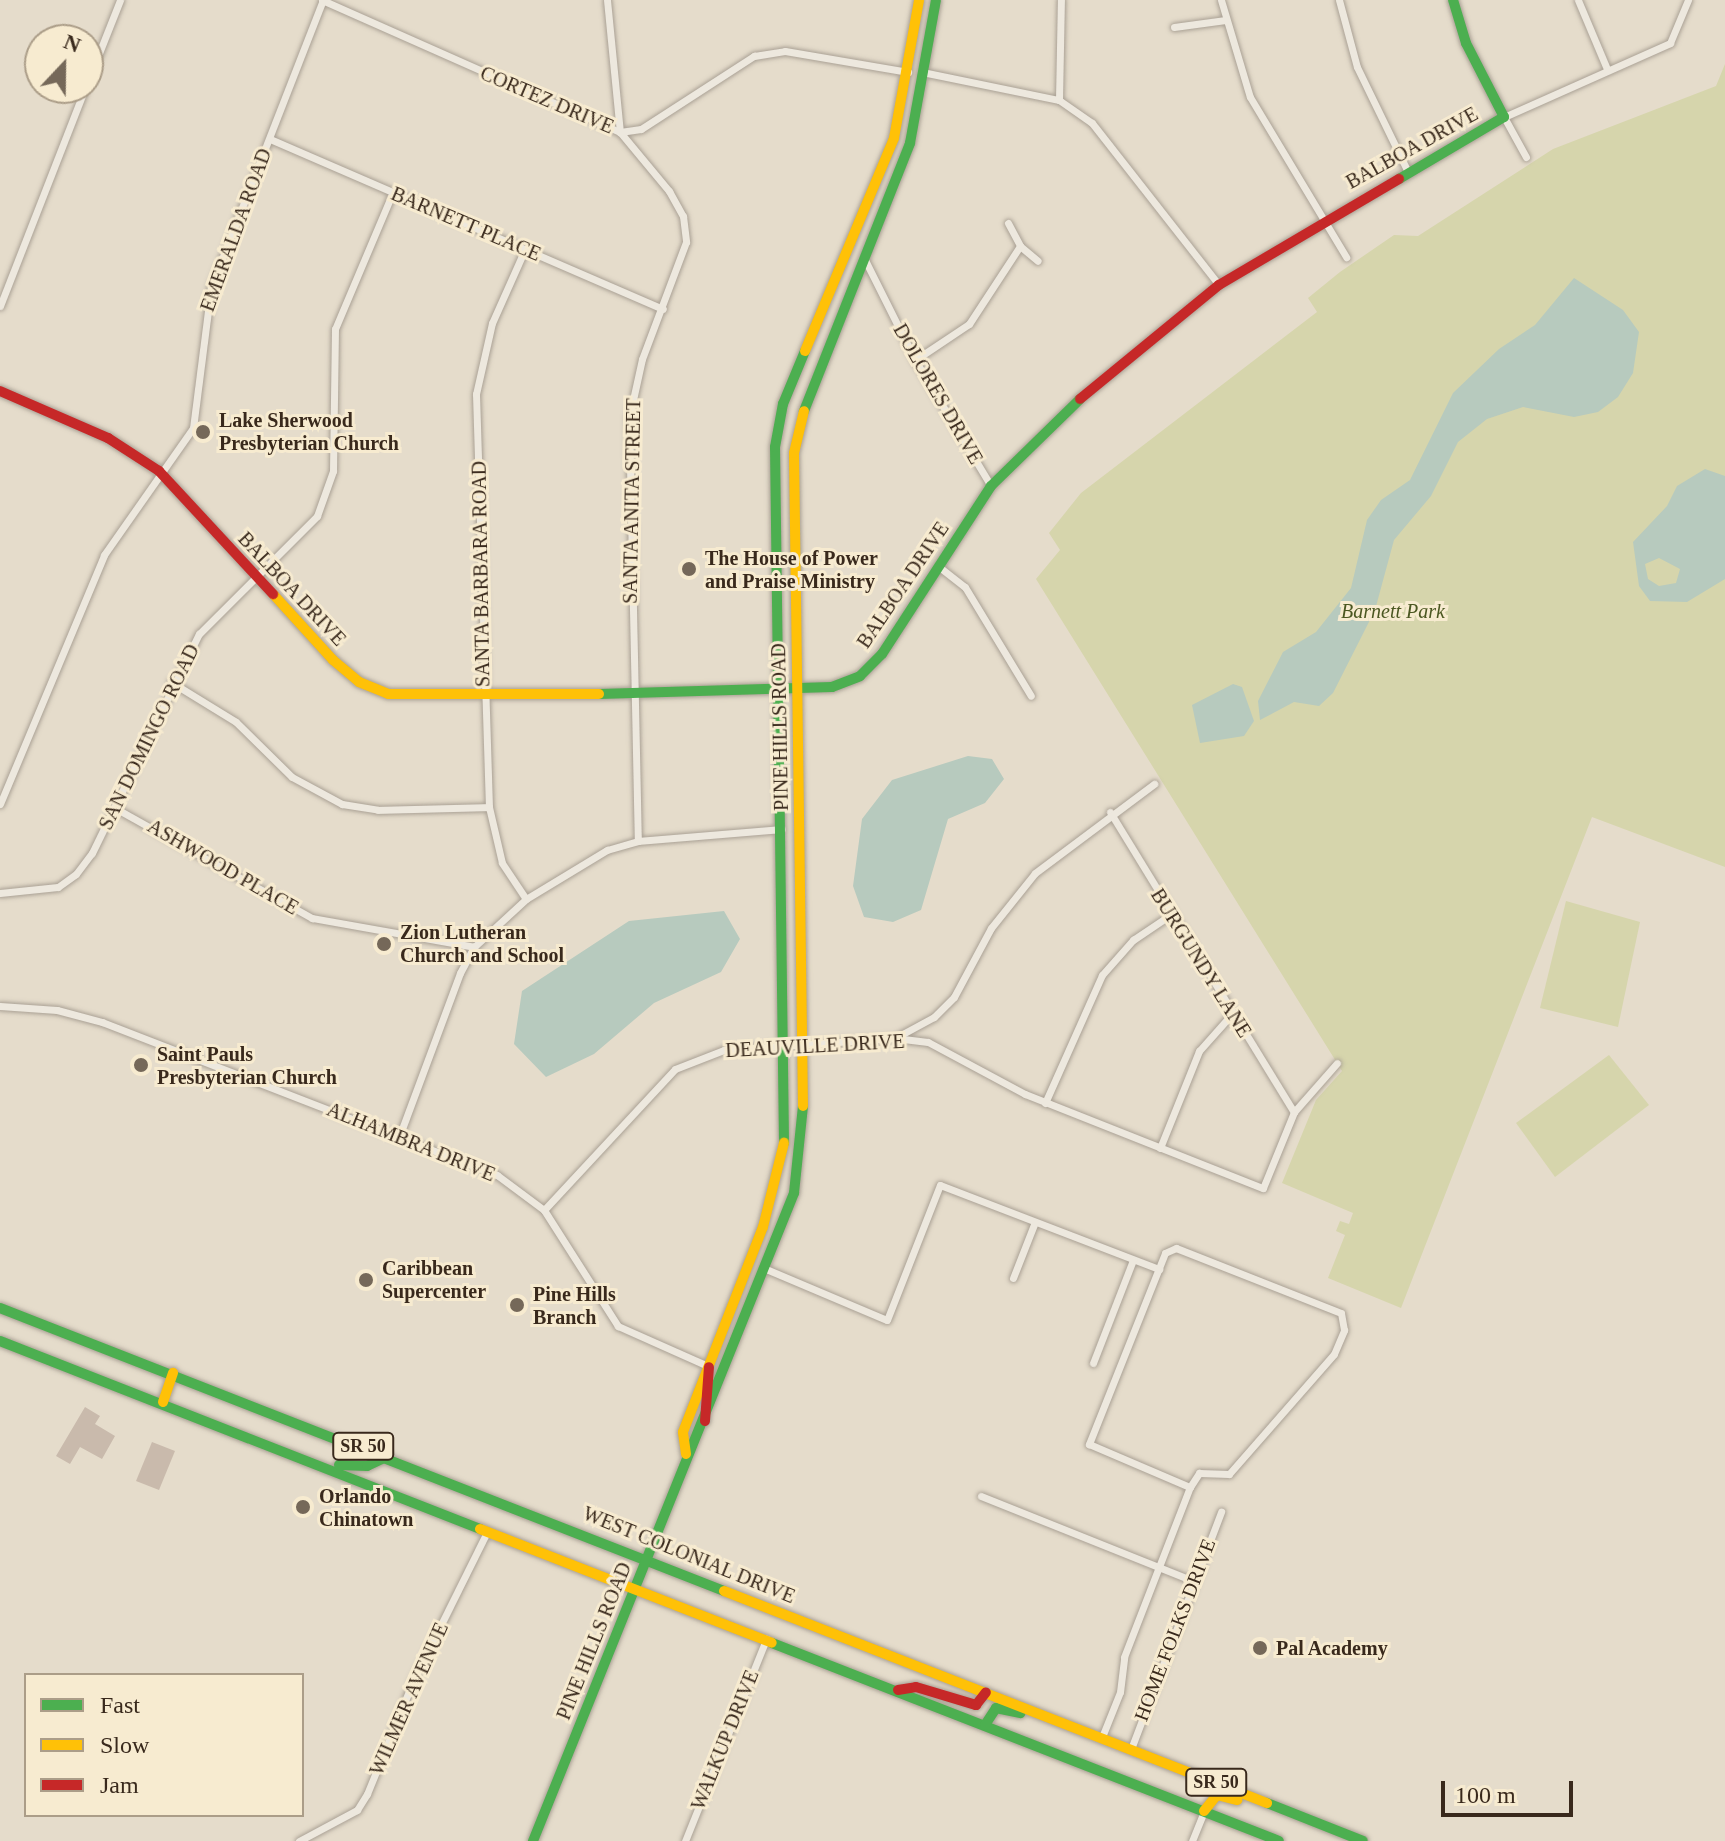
<!DOCTYPE html>
<html>
<head>
<meta charset="utf-8">
<style>
  body { margin:0 }
  #map { position:relative; width:1725px; height:1841px; overflow:hidden; background:#e5dccb; font-family:Georgia,serif }
  div>[style] { position:absolute }
  [style*='--x'] { left:calc(var(--x)*1px); top:calc(var(--y)*1px); width:calc(var(--w)*1px); rotate:calc(var(--a)*1deg) }
  .green>* { inset:0; background:#d6d5ac }
  .water>* { inset:0; background:#b7cabe }
  .building>* { inset:0; background:#c9baac }
  .roads { filter:drop-shadow(0 0 2px #aaa195) drop-shadow(0 0 2px #aaa195) }
  .street>* { height:7px; margin:-3.5px; padding:0 3.5px; transform-origin:3.5px; border-radius:3.5px; background:#ede8de }
  .fast>* { height:10px; margin:-5px; padding:0 5px; transform-origin:5px; border-radius:5px; background:#4caf50 }
  .slow>* { height:10px; margin:-5px; padding:0 5px; transform-origin:5px; border-radius:5px; background:#ffc107 }
  .jam>* { height:10px; margin:-5px; padding:0 5px; transform-origin:5px; border-radius:5px; background:#c62828 }
  .dots>* { width:22px; height:22px; translate:-50% -50%; box-sizing:border-box; border:4px solid #f7ebd0; border-radius:50% }
  span { translate:-50% -50%; white-space:nowrap; text-align:center; line-height:1.15; -webkit-text-stroke:6px #f7ebd0; paint-order:stroke }
  .shield-label span { padding:2px 6px; background:#f7ebd0; border:2px solid; border-radius:6px; -webkit-text-stroke-width:0 }
  .shield-label { font-size:18px; color:#39291c; font-weight:700 }
  .street-label { font-size:20px; color:#39291c }
  .poi-label { font-size:20px; color:#39291c; font-weight:700 }
  .left { translate:0 -50%; text-align:left }
  .park-label { font-size:20px; color:#4b5721; font-style:italic }
  .legend { position:absolute; left:24px; top:1673px; width:280px; height:144px; box-sizing:border-box; background:#f7ebd0; border:2px solid #ab9d88; margin:0; padding:10px 14px; list-style:none; font-size:24px; color:#39291c }
  .legend li { display:flex; align-items:center; gap:16px; height:40px }
  .legend b { width:40px; border:2px solid #ab9d88 }
  .north { position:absolute; left:24px; top:24px; width:80px; height:80px; box-sizing:border-box; background:#f7ebd0; border:2px solid #ab9d88; border-radius:50%; rotate:22deg; font-size:22px; font-weight:700; line-height:32px; text-align:center; color:#39291c }
  .north::after { content:''; display:block; margin:auto; width:28px; height:36px; background:#756859; clip-path:polygon(50% 0,100% 100%,50% 72%,0 100%) }
  .scale { position:absolute; left:1441px; top:1781px; width:132px; height:36px; box-sizing:border-box; border:4px solid #39291c; border-top:0; padding-left:10px; font-size:24px; line-height:28px; white-space:nowrap; color:#39291c; -webkit-text-stroke:6px #f7ebd0; paint-order:stroke }
</style>
</head>
<body>
<div id="map">
  <div class="green">
    <i style="clip-path:polygon(1725px 64px,1725px 867px,1592px 817px,1401px 1308px,1328px 1278px,1345px 1235px,1336px 1231px,1340px 1221px,1349px 1224px,1353px 1213px,1282px 1183px,1316px 1100px,1342px 1071px,1036px 579px,1060px 550px,1049px 533px,1081px 493px,1317px 312px,1308px 298px,1340px 272px,1394px 235px,1418px 236px,1553px 149px,1716px 86px)"></i>
    <i style="clip-path:polygon(1566px 901px,1640px 922px,1618px 1027px,1540px 1008px)"></i>
    <i style="clip-path:polygon(1609px 1055px,1649px 1105px,1555px 1177px,1516px 1123px)"></i>
  </div>
  <div class="water">
    <i style="clip-path:polygon(1574px 278px,1623px 310px,1639px 332px,1633px 373px,1618px 397px,1598px 412px,1574px 417px,1523px 407px,1487px 419px,1458px 442px,1431px 496px,1394px 540px,1375px 610px,1333px 693px,1319px 706px,1294px 702px,1260px 720px,1258px 701px,1283px 652px,1316px 632px,1351px 588px,1367px 520px,1381px 500px,1410px 480px,1453px 393px,1499px 349px,1535px 325px)"></i>
    <i style="clip-path:polygon(evenodd,1705px 469px,1725px 476px,1725px 579px,1687px 602px,1650px 601px,1639px 586px,1633px 542px,1667px 506px,1677px 486px,1705px 469px,1659px 558px,1680px 569px,1676px 583px,1659px 586px,1648px 579px,1645px 564px,1659px 558px)"></i>
    <i style="clip-path:polygon(1233px 684px,1242px 687px,1254px 721px,1244px 736px,1200px 743px,1192px 705px)"></i>
    <i style="clip-path:polygon(968px 756px,992px 759px,1004px 779px,985px 803px,948px 819px,921px 910px,893px 922px,864px 917px,853px 886px,862px 819px,892px 780px)"></i>
    <i style="clip-path:polygon(724px 911px,740px 939px,721px 972px,654px 1003px,594px 1054px,546px 1077px,514px 1044px,522px 991px,629px 921px)"></i>
  </div>
  <div class="building">
    <i style="clip-path:polygon(85px 1407px,100px 1416px,95px 1424px,115px 1436px,102px 1459px,80px 1447px,70px 1464px,56px 1456px)"></i>
    <i style="clip-path:polygon(152px 1442px,175px 1451px,159px 1490px,136px 1481px)"></i>
  </div>
  <div class="roads">
    <div class="street">
      <i style="--x:322;--y:0;--w:326;--a:23.9"></i>
      <i style="--x:620;--y:132;--w:21;--a:-8"></i>
      <i style="--x:641;--y:129;--w:135;--a:-32.9"></i>
      <i style="--x:754;--y:56;--w:31;--a:-9"></i>
      <i style="--x:785;--y:51;--w:125;--a:9.7"></i>
      <i style="--x:607;--y:0;--w:133;--a:84.4"></i>
      <i style="--x:620;--y:132;--w:77;--a:50.3"></i>
      <i style="--x:669;--y:191;--w:29;--a:61"></i>
      <i style="--x:683;--y:216;--w:26;--a:83"></i>
      <i style="--x:686;--y:242;--w:125;--a:110.6"></i>
      <i style="--x:642;--y:359;--w:60;--a:102.4"></i>
      <i style="--x:629;--y:418;--w:423;--a:88.8"></i>
      <i style="--x:1221;--y:0;--w:101;--a:73.4"></i>
      <i style="--x:1250;--y:97;--w:187;--a:59"></i>
      <i style="--x:1339;--y:0;--w:69;--a:75"></i>
      <i style="--x:1357;--y:67;--w:117;--a:64.1"></i>
      <i style="--x:1578;--y:0;--w:75;--a:67.2"></i>
      <i style="--x:1174;--y:27;--w:52;--a:-7.7"></i>
      <i style="--x:927;--y:73;--w:135;--a:11.6"></i>
      <i style="--x:1059;--y:100;--w:40;--a:34.9"></i>
      <i style="--x:1092;--y:123;--w:206;--a:51.9"></i>
      <i style="--x:88;--y:81;--w:87;--a:-68.4"></i>
      <i style="--x:1059;--y:100;--w:100;--a:-88.9"></i>
      <i style="--x:270;--y:139;--w:428;--a:23.4"></i>
      <i style="--x:1526;--y:157;--w:46;--a:-118.8"></i>
      <i style="--x:1504;--y:117;--w:182;--a:-24"></i>
      <i style="--x:1670;--y:43;--w:47;--a:-67.3"></i>
      <i style="--x:1008;--y:223;--w:26;--a:62"></i>
      <i style="--x:1020;--y:246;--w:23;--a:40"></i>
      <i style="--x:525;--y:249;--w:81;--a:114"></i>
      <i style="--x:492;--y:323;--w:73;--a:102.7"></i>
      <i style="--x:476;--y:394;--w:413;--a:88.2"></i>
      <i style="--x:489;--y:807;--w:57;--a:76.9"></i>
      <i style="--x:502;--y:863;--w:43;--a:56.3"></i>
      <i style="--x:864;--y:258;--w:114;--a:63.4"></i>
      <i style="--x:915;--y:360;--w:147;--a:58.9"></i>
      <i style="--x:0;--y:306;--w:234;--a:-68.7"></i>
      <i style="--x:915;--y:360;--w:65;--a:-33.7"></i>
      <i style="--x:969;--y:324;--w:93;--a:-56.8"></i>
      <i style="--x:938;--y:566;--w:34;--a:38"></i>
      <i style="--x:965;--y:587;--w:127;--a:58.8"></i>
      <i style="--x:171;--y:682;--w:76;--a:31.6"></i>
      <i style="--x:236;--y:722;--w:78;--a:44.5"></i>
      <i style="--x:292;--y:777;--w:57;--a:28.4"></i>
      <i style="--x:342;--y:804;--w:36;--a:9"></i>
      <i style="--x:378;--y:810;--w:111;--a:-1.5"></i>
      <i style="--x:0;--y:804;--w:270;--a:-67.3"></i>
      <i style="--x:104;--y:555;--w:155;--a:-55"></i>
      <i style="--x:193;--y:428;--w:142;--a:-82.7"></i>
      <i style="--x:211;--y:287;--w:308;--a:-68.7"></i>
      <i style="--x:115;--y:808;--w:226;--a:29.2"></i>
      <i style="--x:312;--y:918;--w:165;--a:10.1"></i>
      <i style="--x:1110;--y:812;--w:352;--a:58.5"></i>
      <i style="--x:0;--y:893;--w:58;--a:-5.9"></i>
      <i style="--x:58;--y:887;--w:22;--a:-36"></i>
      <i style="--x:76;--y:874;--w:26;--a:-53"></i>
      <i style="--x:92;--y:853;--w:244;--a:-64"></i>
      <i style="--x:199;--y:634;--w:167;--a:-45"></i>
      <i style="--x:317;--y:516;--w:48;--a:-70.4"></i>
      <i style="--x:333;--y:471;--w:142;--a:-89.2"></i>
      <i style="--x:335;--y:329;--w:149;--a:-67.1"></i>
      <i style="--x:0;--y:1006;--w:57;--a:4"></i>
      <i style="--x:57;--y:1010;--w:47;--a:14.9"></i>
      <i style="--x:102;--y:1022;--w:424;--a:21.2"></i>
      <i style="--x:497;--y:1175;--w:59;--a:36.7"></i>
      <i style="--x:544;--y:1210;--w:138;--a:57.5"></i>
      <i style="--x:618;--y:1326;--w:98;--a:24"></i>
      <i style="--x:897;--y:1037;--w:42;--a:-28.4"></i>
      <i style="--x:934;--y:1017;--w:28;--a:-45"></i>
      <i style="--x:954;--y:997;--w:78;--a:-61.8"></i>
      <i style="--x:991;--y:928;--w:70;--a:-51.3"></i>
      <i style="--x:1035;--y:873;--w:149;--a:-36.8"></i>
      <i style="--x:1045;--y:1103;--w:140;--a:-66"></i>
      <i style="--x:1102;--y:975;--w:47;--a:-48.5"></i>
      <i style="--x:1133;--y:940;--w:45;--a:-34"></i>
      <i style="--x:399;--y:1137;--w:175;--a:-69.6"></i>
      <i style="--x:460;--y:973;--w:30;--a:-62"></i>
      <i style="--x:474;--y:947;--w:71;--a:-42.7"></i>
      <i style="--x:526;--y:899;--w:95;--a:-31.2"></i>
      <i style="--x:607;--y:850;--w:32;--a:-16"></i>
      <i style="--x:638;--y:841;--w:144;--a:-4.8"></i>
      <i style="--x:1160;--y:1148;--w:105;--a:-68.1"></i>
      <i style="--x:1199;--y:1051;--w:50;--a:-48.3"></i>
      <i style="--x:544;--y:1210;--w:192;--a:-47.1"></i>
      <i style="--x:675;--y:1069;--w:53;--a:-21.2"></i>
      <i style="--x:724;--y:1050;--w:171;--a:-4"></i>
      <i style="--x:895;--y:1038;--w:33;--a:7"></i>
      <i style="--x:928;--y:1042;--w:110;--a:28.2"></i>
      <i style="--x:1025;--y:1094;--w:256;--a:21.6"></i>
      <i style="--x:1263;--y:1188;--w:82;--a:-67.8"></i>
      <i style="--x:1294;--y:1112;--w:65;--a:-48.7"></i>
      <i style="--x:766;--y:1269;--w:131;--a:22.9"></i>
      <i style="--x:887;--y:1320;--w:145;--a:-68.6"></i>
      <i style="--x:940;--y:1185;--w:235;--a:21"></i>
      <i style="--x:1013;--y:1278;--w:60;--a:-68.6"></i>
      <i style="--x:1093;--y:1363;--w:110;--a:-68.8"></i>
      <i style="--x:981;--y:1496;--w:228;--a:21.8"></i>
      <i style="--x:1102;--y:1737;--w:48;--a:-68.2"></i>
      <i style="--x:1120;--y:1692;--w:35;--a:-83"></i>
      <i style="--x:1124;--y:1657;--w:182;--a:-68.8"></i>
      <i style="--x:1190;--y:1487;--w:17;--a:-57"></i>
      <i style="--x:1199;--y:1473;--w:30;--a:2"></i>
      <i style="--x:1229;--y:1474;--w:159;--a:-48.8"></i>
      <i style="--x:1334;--y:1354;--w:26;--a:-67"></i>
      <i style="--x:1344;--y:1330;--w:17;--a:-100"></i>
      <i style="--x:1341;--y:1313;--w:177;--a:-158.5"></i>
      <i style="--x:1176;--y:1248;--w:12;--a:156"></i>
      <i style="--x:1165;--y:1253;--w:206;--a:111.7"></i>
      <i style="--x:1089;--y:1444;--w:110;--a:23.1"></i>
      <i style="--x:1131;--y:1749;--w:254;--a:-69.2"></i>
      <i style="--x:299;--y:1841;--w:66;--a:-28.1"></i>
      <i style="--x:357;--y:1810;--w:19;--a:-58"></i>
      <i style="--x:367;--y:1794;--w:124;--a:-67.8"></i>
      <i style="--x:414;--y:1679;--w:164;--a:-63.6"></i>
      <i style="--x:685;--y:1841;--w:218;--a:-68.1"></i>
      <i style="--x:1192;--y:1841;--w:32;--a:-68"></i>
    </div>
    <div class="fast">
      <i style="--x:1399;--y:179;--w:122;--a:-30.6"></i>
      <i style="--x:1504;--y:117;--w:83;--a:-117.2"></i>
      <i style="--x:1466;--y:43;--w:45;--a:-106.8"></i>
      <i style="--x:804;--y:411;--w:288;--a:-68.4"></i>
      <i style="--x:910;--y:143;--w:145;--a:-79.7"></i>
      <i style="--x:599;--y:694;--w:233;--a:-1.7"></i>
      <i style="--x:832;--y:687;--w:30;--a:-21"></i>
      <i style="--x:860;--y:676;--w:31;--a:-45"></i>
      <i style="--x:882;--y:654;--w:200;--a:-57"></i>
      <i style="--x:991;--y:486;--w:124;--a:-44.3"></i>
      <i style="--x:784;--y:1143;--w:696;--a:-90.74"></i>
      <i style="--x:775;--y:447;--w:44;--a:-79.5"></i>
      <i style="--x:783;--y:404;--w:57;--a:-67.5"></i>
      <i style="--x:0;--y:1308;--w:777;--a:21.35"></i>
      <i style="--x:0;--y:1341;--w:516;--a:21.39"></i>
      <i style="--x:339;--y:1465;--w:28;--a:2"></i>
      <i style="--x:367;--y:1466;--w:23;--a:-25"></i>
      <i style="--x:772;--y:1643;--w:544;--a:21.33"></i>
      <i style="--x:985;--y:1725;--w:20;--a:-57"></i>
      <i style="--x:996;--y:1708;--w:25;--a:12"></i>
      <i style="--x:1267;--y:1803;--w:103;--a:21.6"></i>
      <i style="--x:533;--y:1841;--w:699;--a:-68.06"></i>
      <i style="--x:794;--y:1193;--w:87;--a:-84.1"></i>
    </div>
    <div class="slow">
      <i style="--x:805;--y:351;--w:231;--a:-67.3"></i>
      <i style="--x:894;--y:138;--w:140;--a:-79.7"></i>
      <i style="--x:273;--y:594;--w:89;--a:47.7"></i>
      <i style="--x:333;--y:660;--w:34;--a:40"></i>
      <i style="--x:359;--y:682;--w:31;--a:22"></i>
      <i style="--x:388;--y:694;--w:211;--a:0"></i>
      <i style="--x:803;--y:1106;--w:653;--a:-90.79"></i>
      <i style="--x:794;--y:453;--w:43;--a:-76.6"></i>
      <i style="--x:163;--y:1402;--w:31;--a:-71"></i>
      <i style="--x:686;--y:1454;--w:22;--a:-98"></i>
      <i style="--x:683;--y:1432;--w:220;--a:-68.7"></i>
      <i style="--x:763;--y:1227;--w:87;--a:-76"></i>
      <i style="--x:480;--y:1529;--w:313;--a:21.3"></i>
      <i style="--x:724;--y:1591;--w:583;--a:21.33"></i>
      <i style="--x:1204;--y:1811;--w:21;--a:-51"></i>
      <i style="--x:1217;--y:1795;--w:21;--a:14"></i>
    </div>
    <div class="jam">
      <i style="--x:0;--y:391;--w:118;--a:23.5"></i>
      <i style="--x:108;--y:438;--w:61;--a:32.9"></i>
      <i style="--x:159;--y:471;--w:168;--a:47.2"></i>
      <i style="--x:1080;--y:399;--w:180;--a:-39.4"></i>
      <i style="--x:1219;--y:285;--w:209;--a:-30.5"></i>
      <i style="--x:705;--y:1421;--w:54;--a:-85.8"></i>
      <i style="--x:898;--y:1690;--w:18;--a:-9"></i>
      <i style="--x:916;--y:1687;--w:63;--a:16.7"></i>
      <i style="--x:976;--y:1705;--w:16;--a:-52"></i>
    </div>
  </div>
  <div class="dots">
    <i style="left:203px;top:432px;background:#756859"></i>
    <i style="left:689px;top:569px;background:#756859"></i>
    <i style="left:384px;top:944px;background:#756859"></i>
    <i style="left:141px;top:1065px;background:#756859"></i>
    <i style="left:366px;top:1280px;background:#756859"></i>
    <i style="left:517px;top:1305px;background:#756859"></i>
    <i style="left:303px;top:1507px;background:#756859"></i>
    <i style="left:1260px;top:1648px;background:#756859"></i>
  </div>
  <div class="shield-label">
    <span style="left:363px;top:1446px">SR 50</span>
    <span style="left:1216px;top:1782px">SR 50</span>
  </div>
  <div class="street-label">
    <span style="left:547px;top:100px;rotate:23deg">CORTEZ DRIVE</span>
    <span style="left:1412px;top:148px;rotate:-29deg">BALBOA DRIVE</span>
    <span style="left:466px;top:224px;rotate:23deg">BARNETT PLACE</span>
    <span style="left:236px;top:230px;rotate:-70deg">EMERALDA ROAD</span>
    <span style="left:938px;top:394px;rotate:60deg">DOLORES DRIVE</span>
    <span style="left:632px;top:501px;rotate:-89deg">SANTA ANITA STREET</span>
    <span style="left:481px;top:574px;rotate:-91deg">SANTA BARBARA ROAD</span>
    <span style="left:903px;top:585px;rotate:-56deg">BALBOA DRIVE</span>
    <span style="left:292px;top:589px;rotate:47deg">BALBOA DRIVE</span>
    <span style="left:780px;top:727px;rotate:-91deg">PINE HILLS ROAD</span>
    <span style="left:149px;top:737px;rotate:-64deg">SAN DOMINGO ROAD</span>
    <span style="left:223px;top:867px;rotate:30deg">ASHWOOD PLACE</span>
    <span style="left:1201px;top:963px;rotate:58deg">BURGUNDY LANE</span>
    <span style="left:815px;top:1046px;rotate:-3deg">DEAUVILLE DRIVE</span>
    <span style="left:411px;top:1142px;rotate:22deg">ALHAMBRA DRIVE</span>
    <span style="left:689px;top:1555px;rotate:22deg">WEST COLONIAL DRIVE</span>
    <span style="left:1175px;top:1630px;rotate:-69deg">HOME FOLKS DRIVE</span>
    <span style="left:594px;top:1641px;rotate:-68deg">PINE HILLS ROAD</span>
    <span style="left:409px;top:1699px;rotate:-66deg">WILMER AVENUE</span>
    <span style="left:725px;top:1740px;rotate:-68deg">WALKUP DRIVE</span>
  </div>
  <div class="poi-label">
    <span class="left" style="left:219px;top:432px">Lake Sherwood<br>Presbyterian Church</span>
    <span class="left" style="left:705px;top:570px">The House of Power<br>and Praise Ministry</span>
    <span class="left" style="left:400px;top:944px">Zion Lutheran<br>Church and School</span>
    <span class="left" style="left:157px;top:1066px">Saint Pauls<br>Presbyterian Church</span>
    <span class="left" style="left:382px;top:1280px">Caribbean<br>Supercenter</span>
    <span class="left" style="left:533px;top:1306px">Pine Hills<br>Branch</span>
    <span class="left" style="left:319px;top:1508px">Orlando<br>Chinatown</span>
    <span class="left" style="left:1276px;top:1648px">Pal Academy</span>
  </div>
  <div class="park-label">
    <span style="left:1393px;top:611px">Barnett Park</span>
  </div>
  <ul class="legend">
  <li><b style="height:10px;background:#4caf50"></b>Fast</li>
  <li><b style="height:10px;background:#ffc107"></b>Slow</li>
  <li><b style="height:10px;background:#c62828"></b>Jam</li>
  </ul>
  <div class="north">N</div>
  <div class="scale">100 m</div>
</div>
</body>
</html>
